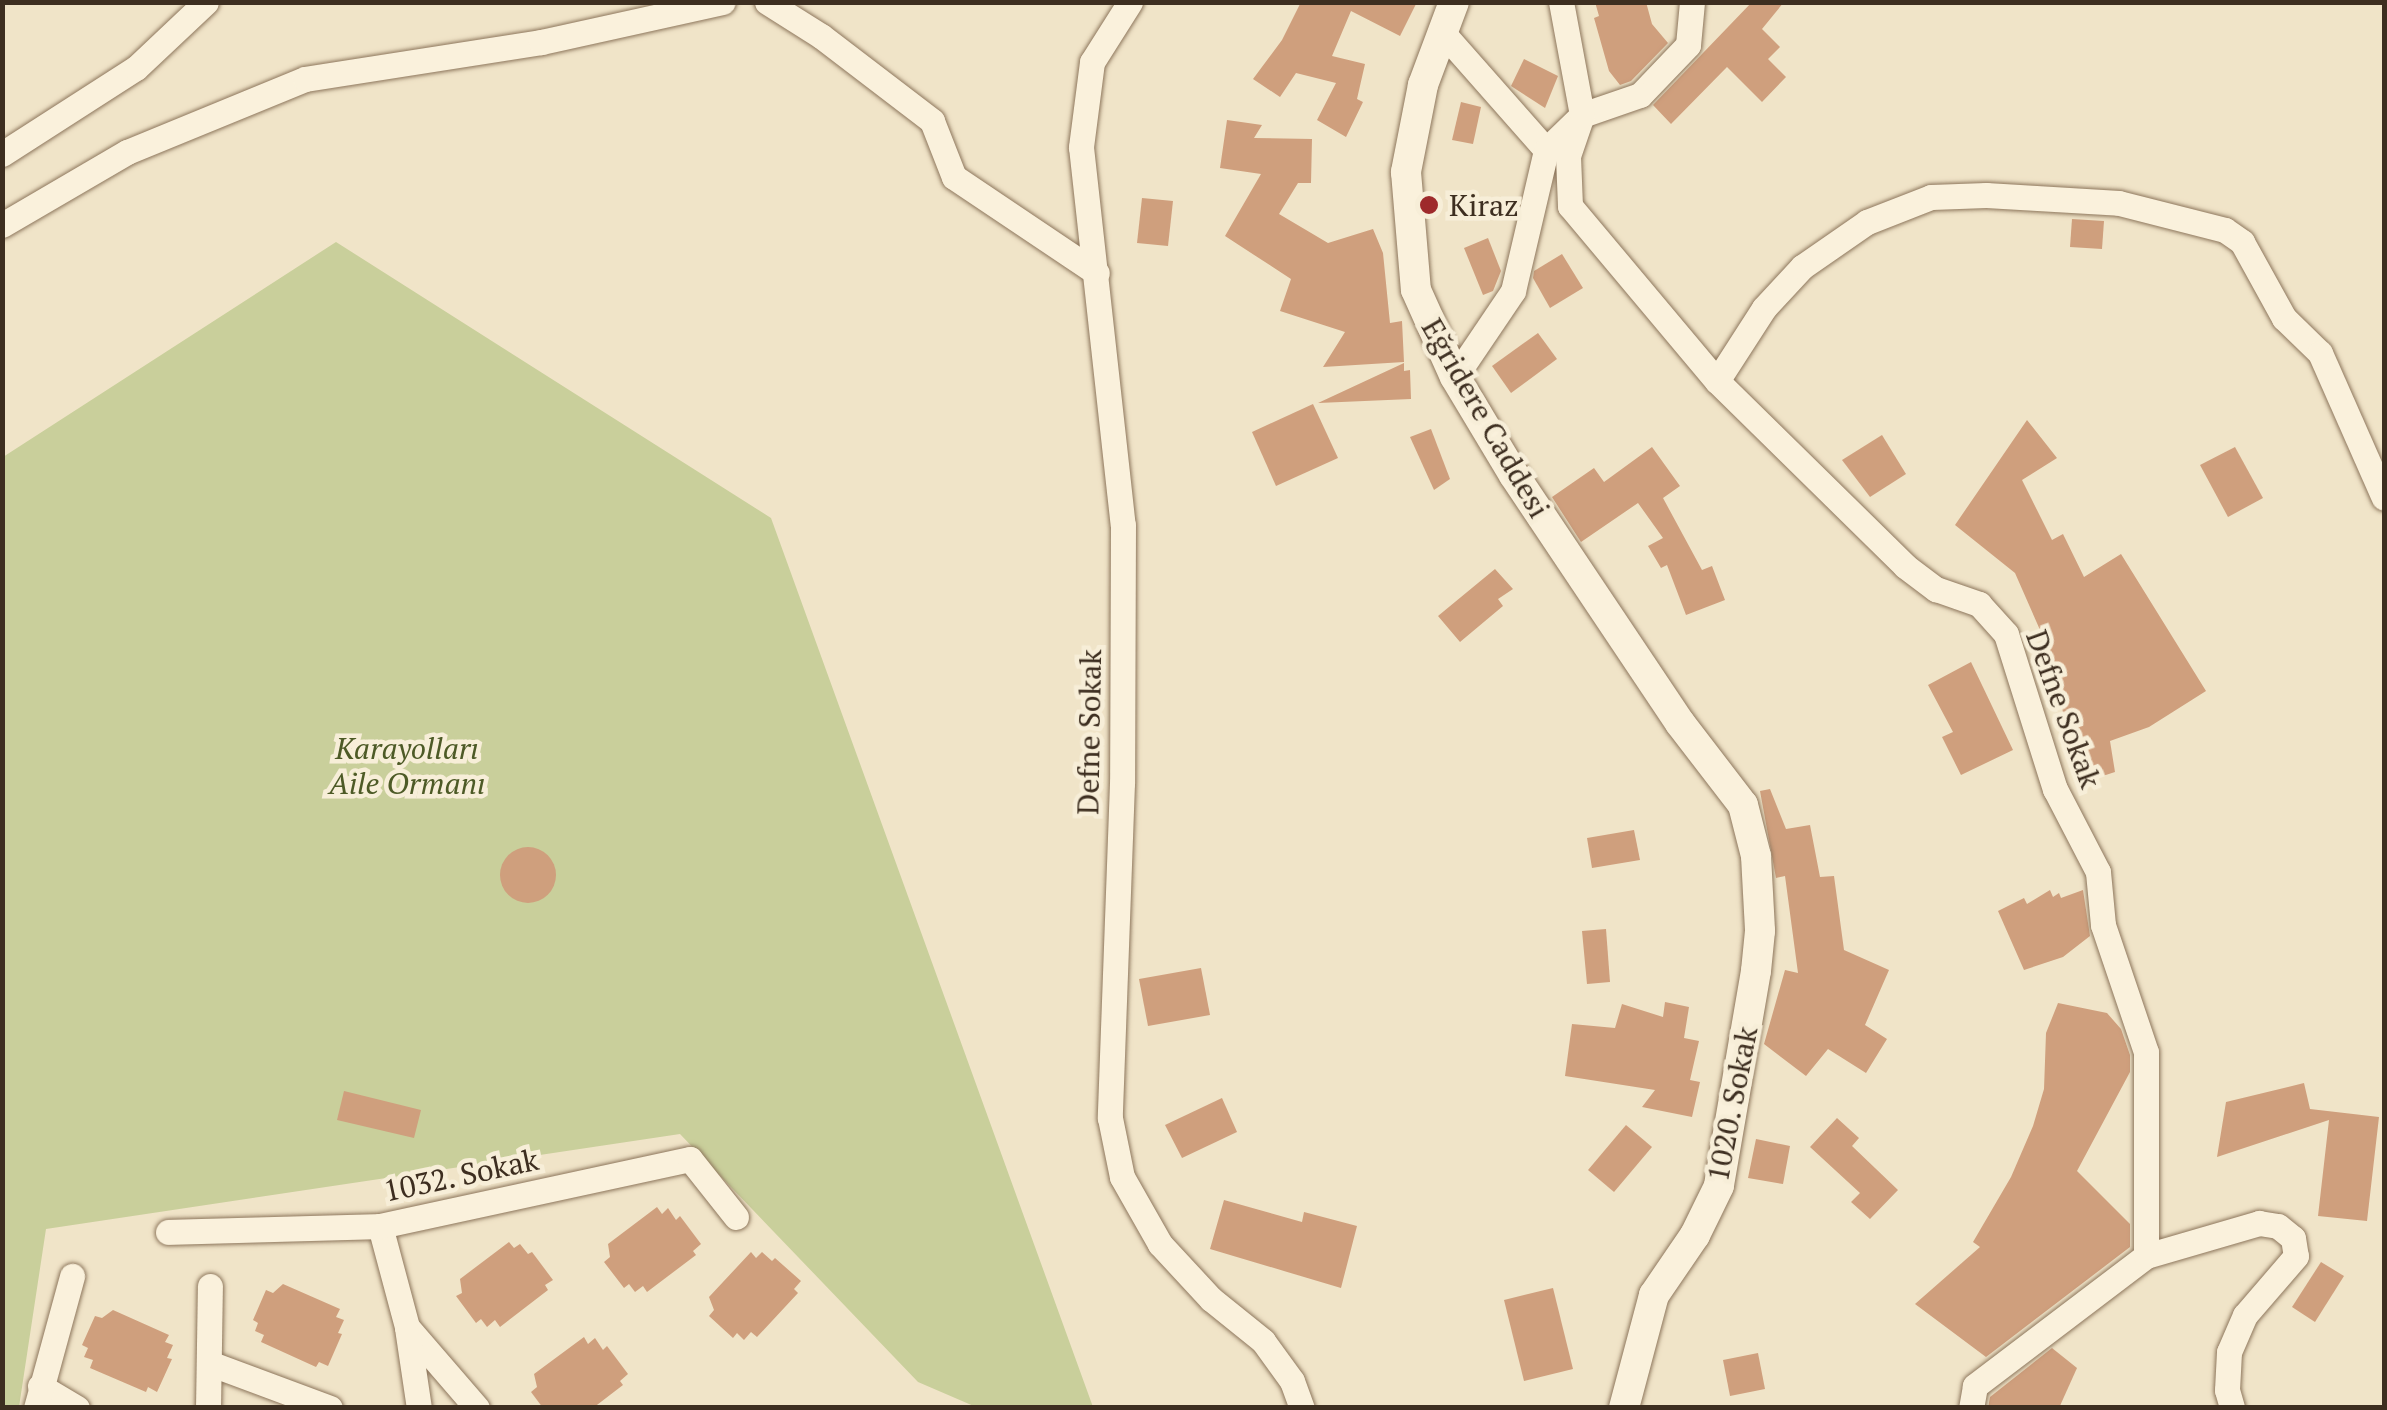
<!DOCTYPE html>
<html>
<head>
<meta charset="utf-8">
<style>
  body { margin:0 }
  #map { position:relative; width:2387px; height:1410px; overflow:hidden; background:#f0e4c8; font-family:"PT Serif",serif }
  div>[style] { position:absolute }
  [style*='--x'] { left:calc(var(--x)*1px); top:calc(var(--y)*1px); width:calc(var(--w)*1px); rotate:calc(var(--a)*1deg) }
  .green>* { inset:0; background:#c9cf9b }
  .building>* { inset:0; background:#cf9f7d }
  .round { border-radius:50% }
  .roads { filter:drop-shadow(0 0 2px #8d765c) drop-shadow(0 0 2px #8d765c) }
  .minor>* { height:25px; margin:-12.5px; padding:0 12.5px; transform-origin:12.5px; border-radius:12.5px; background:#faf1dc }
  .tertiary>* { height:30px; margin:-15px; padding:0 15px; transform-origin:15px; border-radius:15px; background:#faf1dc }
  .dots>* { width:28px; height:28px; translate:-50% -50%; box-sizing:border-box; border:5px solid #f7eed8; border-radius:50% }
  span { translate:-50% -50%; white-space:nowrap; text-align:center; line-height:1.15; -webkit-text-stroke:9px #f7eed8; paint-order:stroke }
  .poi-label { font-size:30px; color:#3d2e20 }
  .left { translate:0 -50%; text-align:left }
  .street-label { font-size:30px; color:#3d2e20 }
  .park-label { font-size:30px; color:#4d5a26; font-style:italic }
  .frame { position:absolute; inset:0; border:5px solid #3d2e20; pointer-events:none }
</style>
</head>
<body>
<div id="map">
  <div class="green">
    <i style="clip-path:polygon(336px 242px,771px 518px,1093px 1407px,976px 1407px,918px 1382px,680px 1134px,46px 1229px,19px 1407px,3px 1408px,3px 457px)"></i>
  </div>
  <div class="building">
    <i style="clip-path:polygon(1301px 2px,1417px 2px,1400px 36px,1351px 11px,1332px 56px,1365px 64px,1357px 99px,1363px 102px,1346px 137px,1317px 120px,1336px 83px,1296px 73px,1280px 97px,1253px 79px,1282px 40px)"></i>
    <i style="clip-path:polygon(1595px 2px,1646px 2px,1652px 24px,1668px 43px,1631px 81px,1620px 85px,1609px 71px,1594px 18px,1599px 16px)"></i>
    <i style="clip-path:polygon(1752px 2px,1784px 2px,1762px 29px,1780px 47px,1768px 59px,1786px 77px,1762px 102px,1727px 67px,1671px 124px,1653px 105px)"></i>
    <i style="clip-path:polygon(1524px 59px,1558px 76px,1545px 108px,1511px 86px)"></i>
    <i style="clip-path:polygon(1461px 102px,1481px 107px,1473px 144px,1452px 140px)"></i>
    <i style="clip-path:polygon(1227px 120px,1262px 125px,1254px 138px,1312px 139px,1311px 183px,1298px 183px,1279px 214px,1328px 243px,1373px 229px,1383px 253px,1390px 323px,1402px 321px,1404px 362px,1323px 367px,1345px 332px,1280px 311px,1291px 279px,1225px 236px,1261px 174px,1220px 168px)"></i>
    <i style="clip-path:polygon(1142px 198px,1173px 201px,1168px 246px,1137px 243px)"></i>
    <i style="clip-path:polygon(2072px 219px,2104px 221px,2102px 249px,2070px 247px)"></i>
    <i style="clip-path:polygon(1488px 238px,1501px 271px,1493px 291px,1483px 295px,1464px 248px)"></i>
    <i style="clip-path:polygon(1562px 254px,1583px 288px,1550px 308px,1533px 278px,1534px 271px)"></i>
    <i style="clip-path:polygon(1538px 333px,1557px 359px,1511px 393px,1492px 366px)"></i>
    <i style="clip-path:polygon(1404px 363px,1404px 371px,1410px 370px,1411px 399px,1318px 403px)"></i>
    <i style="clip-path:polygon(1313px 404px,1338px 458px,1276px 486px,1252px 432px)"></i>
    <i style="clip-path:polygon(2027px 420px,2057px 458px,2022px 480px,2052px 540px,2063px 534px,2084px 577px,2121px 554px,2206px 691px,2149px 727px,2110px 741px,2115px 772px,2078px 784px,2051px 655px,2015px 573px,1955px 525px)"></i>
    <i style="clip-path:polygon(1431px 429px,1450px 479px,1434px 490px,1410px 437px)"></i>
    <i style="clip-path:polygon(1882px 435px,1906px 474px,1870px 497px,1842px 460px)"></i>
    <i style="clip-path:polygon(1652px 447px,1680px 486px,1663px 498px,1702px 570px,1712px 566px,1725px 600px,1686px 615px,1667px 565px,1661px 568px,1648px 546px,1663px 538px,1638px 503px,1581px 542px,1552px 497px,1594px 468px,1604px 482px)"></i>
    <i style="clip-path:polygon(2235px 447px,2263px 498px,2228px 517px,2200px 465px)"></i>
    <i style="clip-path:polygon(1495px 569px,1513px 589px,1498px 599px,1503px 606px,1460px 642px,1438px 616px)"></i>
    <i style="clip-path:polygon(1971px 662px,2013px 750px,1961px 775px,1942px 737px,1953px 732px,1928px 685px)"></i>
    <i style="clip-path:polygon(1770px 789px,1786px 829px,1810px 825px,1820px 877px,1834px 876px,1844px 950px,1889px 970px,1865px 1025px,1887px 1039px,1866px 1073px,1828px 1049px,1806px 1076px,1764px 1044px,1785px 970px,1798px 973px,1785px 876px,1776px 878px,1760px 791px)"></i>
    <i style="clip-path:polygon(1634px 830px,1640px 860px,1592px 868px,1587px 838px)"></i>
    <i class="round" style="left:500px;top:847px;width:56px;height:56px"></i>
    <i style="clip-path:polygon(2050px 890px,2053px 897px,2059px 893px,2061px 898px,2083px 890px,2090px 936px,2063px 957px,2024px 970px,1998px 911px,2024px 898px,2027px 904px)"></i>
    <i style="clip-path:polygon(1606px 929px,1610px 982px,1587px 984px,1582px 931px)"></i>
    <i style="clip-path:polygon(1201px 968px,1210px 1015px,1148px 1026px,1139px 979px)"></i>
    <i style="clip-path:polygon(1665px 1002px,1689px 1007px,1684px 1038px,1699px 1041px,1690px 1080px,1700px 1082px,1692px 1117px,1642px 1107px,1655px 1090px,1565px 1076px,1572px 1024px,1615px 1028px,1622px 1004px,1663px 1017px)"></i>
    <i style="clip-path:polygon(2058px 1003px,2107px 1013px,2121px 1029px,2130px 1055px,2130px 1072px,2077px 1171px,2130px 1224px,2130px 1247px,1986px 1357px,1915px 1304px,1980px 1247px,1973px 1242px,2011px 1177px,2033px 1126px,2044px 1089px,2046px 1033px)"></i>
    <i style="clip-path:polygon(2304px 1083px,2310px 1109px,2379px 1117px,2367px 1221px,2318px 1216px,2329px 1120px,2217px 1157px,2226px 1102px)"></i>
    <i style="clip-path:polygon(344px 1091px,421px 1110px,414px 1138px,337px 1120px)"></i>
    <i style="clip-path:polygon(1222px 1098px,1237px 1132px,1182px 1158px,1165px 1125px)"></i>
    <i style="clip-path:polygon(1837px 1118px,1859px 1138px,1852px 1146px,1898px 1190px,1870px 1219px,1851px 1202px,1860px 1193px,1810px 1147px)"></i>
    <i style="clip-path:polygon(1626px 1125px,1652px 1147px,1614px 1192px,1588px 1170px)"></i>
    <i style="clip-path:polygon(1756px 1139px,1790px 1146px,1783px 1184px,1748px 1178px)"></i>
    <i style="clip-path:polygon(1224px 1200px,1302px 1222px,1304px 1212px,1357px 1226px,1341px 1288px,1210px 1249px)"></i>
    <i style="clip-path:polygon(657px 1207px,662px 1214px,668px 1208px,676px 1220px,680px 1216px,701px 1244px,693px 1251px,696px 1255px,647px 1292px,643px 1286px,635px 1292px,629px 1284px,624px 1288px,604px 1262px,610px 1257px,608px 1244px)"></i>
    <i style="clip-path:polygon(509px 1242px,514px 1248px,520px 1244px,528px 1254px,532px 1252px,553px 1280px,545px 1285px,548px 1290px,500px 1327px,495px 1320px,487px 1327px,481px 1319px,476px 1323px,456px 1296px,462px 1293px,460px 1279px)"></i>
    <i style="clip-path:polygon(751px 1252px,756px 1258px,762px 1252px,772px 1261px,775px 1258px,801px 1281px,794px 1289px,798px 1293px,757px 1337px,751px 1332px,744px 1340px,737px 1333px,733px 1338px,709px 1316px,714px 1310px,709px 1297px)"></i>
    <i style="clip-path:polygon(2321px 1262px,2344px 1276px,2315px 1322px,2292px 1307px)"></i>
    <i style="clip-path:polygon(283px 1284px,340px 1309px,336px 1317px,344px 1320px,338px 1333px,342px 1334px,328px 1366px,319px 1362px,316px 1367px,261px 1342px,264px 1335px,255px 1331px,258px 1323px,253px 1320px,266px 1290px,273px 1293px)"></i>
    <i style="clip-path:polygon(1553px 1288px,1573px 1369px,1524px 1381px,1504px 1300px)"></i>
    <i style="clip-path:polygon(113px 1310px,169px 1335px,165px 1342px,173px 1345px,167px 1358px,172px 1359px,157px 1392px,148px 1387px,146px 1392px,90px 1368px,93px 1360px,84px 1357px,88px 1348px,82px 1345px,95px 1316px,102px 1318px)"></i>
    <i style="clip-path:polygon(584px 1337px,588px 1344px,595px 1338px,603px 1350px,607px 1346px,628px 1374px,620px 1381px,623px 1385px,593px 1408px,543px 1408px,531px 1392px,537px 1387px,534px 1374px)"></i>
    <i style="clip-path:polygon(2052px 1348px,2077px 1368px,2059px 1408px,1988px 1408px,1990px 1397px)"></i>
    <i style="clip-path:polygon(1758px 1353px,1765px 1389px,1730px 1396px,1723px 1360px)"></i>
  </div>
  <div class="roads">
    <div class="minor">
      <i style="--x:767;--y:2;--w:64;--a:32.2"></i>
      <i style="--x:821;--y:36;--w:140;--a:37.4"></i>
      <i style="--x:932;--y:121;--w:60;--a:68.6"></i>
      <i style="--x:954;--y:177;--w:172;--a:33.9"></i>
      <i style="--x:1130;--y:2;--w:71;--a:122.3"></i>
      <i style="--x:1092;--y:62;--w:86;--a:97.4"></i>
      <i style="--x:1081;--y:147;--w:380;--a:83.7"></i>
      <i style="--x:1123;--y:525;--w:258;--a:90.2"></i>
      <i style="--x:1122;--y:783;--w:335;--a:92.1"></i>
      <i style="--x:1110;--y:1118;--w:60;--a:78.5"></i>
      <i style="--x:1122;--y:1177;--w:77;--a:60.4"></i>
      <i style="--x:1160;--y:1244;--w:75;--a:47.2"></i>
      <i style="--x:1211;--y:1299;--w:67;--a:38.9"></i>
      <i style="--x:1263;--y:1341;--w:49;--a:54.1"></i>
      <i style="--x:1292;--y:1381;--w:29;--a:70"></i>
      <i style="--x:1692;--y:2;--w:43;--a:95.3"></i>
      <i style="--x:1688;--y:45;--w:69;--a:133.8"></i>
      <i style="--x:1640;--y:95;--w:61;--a:161"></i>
      <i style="--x:1582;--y:115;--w:43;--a:108.9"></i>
      <i style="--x:1568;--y:156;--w:50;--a:87.7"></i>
      <i style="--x:1570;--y:206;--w:229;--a:50"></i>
      <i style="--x:1717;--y:381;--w:264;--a:44.5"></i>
      <i style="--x:1905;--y:566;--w:39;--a:37"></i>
      <i style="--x:1936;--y:589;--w:46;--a:19.2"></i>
      <i style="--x:1979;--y:604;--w:40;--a:48"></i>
      <i style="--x:2006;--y:634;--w:163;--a:72.5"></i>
      <i style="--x:2055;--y:789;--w:93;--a:62.6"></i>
      <i style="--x:2098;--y:872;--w:53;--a:84.6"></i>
      <i style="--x:2103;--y:925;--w:134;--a:71.3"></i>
      <i style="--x:2146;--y:1052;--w:204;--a:90"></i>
      <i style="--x:2146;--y:1256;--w:215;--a:142.8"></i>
      <i style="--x:1975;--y:1386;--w:22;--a:100"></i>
      <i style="--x:1443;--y:33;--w:156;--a:48.6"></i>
      <i style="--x:2;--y:154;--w:159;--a:-32.7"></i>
      <i style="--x:136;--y:68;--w:96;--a:-43.3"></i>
      <i style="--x:2;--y:225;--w:145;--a:-30.3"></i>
      <i style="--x:127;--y:152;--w:192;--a:-22.3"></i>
      <i style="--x:305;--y:79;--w:239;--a:-8.9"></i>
      <i style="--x:541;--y:42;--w:186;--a:-12.4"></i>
      <i style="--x:1455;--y:377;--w:104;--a:-56"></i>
      <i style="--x:1513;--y:291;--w:145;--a:-76.8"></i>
      <i style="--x:1546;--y:150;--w:50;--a:-44.2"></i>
      <i style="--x:1582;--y:115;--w:115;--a:-100.5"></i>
      <i style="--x:1717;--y:381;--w:87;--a:-57.2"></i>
      <i style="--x:1764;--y:308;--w:56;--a:-47.2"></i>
      <i style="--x:1802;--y:267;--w:79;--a:-34.7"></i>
      <i style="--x:1867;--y:222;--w:69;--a:-21.3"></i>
      <i style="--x:1931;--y:197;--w:55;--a:-2.1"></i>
      <i style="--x:1986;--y:195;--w:133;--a:3.4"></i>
      <i style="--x:2119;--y:203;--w:109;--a:14.3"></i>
      <i style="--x:2225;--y:230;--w:21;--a:35"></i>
      <i style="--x:2242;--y:242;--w:87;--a:61.1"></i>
      <i style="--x:2284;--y:318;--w:50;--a:44.2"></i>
      <i style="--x:2320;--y:353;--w:158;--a:66.2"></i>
      <i style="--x:380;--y:1226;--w:105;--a:75"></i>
      <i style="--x:407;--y:1327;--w:107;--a:49.2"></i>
      <i style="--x:168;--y:1232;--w:212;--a:-1.6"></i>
      <i style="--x:380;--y:1226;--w:317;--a:-12.2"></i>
      <i style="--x:690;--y:1159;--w:74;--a:51.6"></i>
      <i style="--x:2146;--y:1256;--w:118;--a:-16.3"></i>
      <i style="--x:2259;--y:1223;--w:19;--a:9"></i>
      <i style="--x:2278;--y:1226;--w:19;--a:39"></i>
      <i style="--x:2293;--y:1238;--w:18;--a:81"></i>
      <i style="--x:2296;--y:1256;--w:78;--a:130.8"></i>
      <i style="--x:2245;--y:1315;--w:40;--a:113.4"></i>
      <i style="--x:2229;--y:1352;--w:38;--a:93"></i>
      <i style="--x:2227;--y:1390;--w:19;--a:74"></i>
      <i style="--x:407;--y:1328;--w:81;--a:81.5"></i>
      <i style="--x:209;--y:1363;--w:129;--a:20.4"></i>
      <i style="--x:40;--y:1386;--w:43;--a:30.7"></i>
      <i style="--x:36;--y:1408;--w:137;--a:-74.7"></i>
      <i style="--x:208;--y:1408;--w:122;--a:-89.1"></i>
    </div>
    <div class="tertiary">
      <i style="--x:1454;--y:2;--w:89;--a:110.5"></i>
      <i style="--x:1423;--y:85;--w:89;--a:101.1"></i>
      <i style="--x:1406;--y:172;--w:118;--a:85.2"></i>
      <i style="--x:1416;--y:290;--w:95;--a:65.9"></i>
      <i style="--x:1455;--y:377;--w:114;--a:59"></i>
      <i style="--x:1514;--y:475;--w:298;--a:56.2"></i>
      <i style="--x:1680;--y:723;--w:103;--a:52.5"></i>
      <i style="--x:1743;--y:805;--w:53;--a:75.7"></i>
      <i style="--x:1756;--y:856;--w:75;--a:86.9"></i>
      <i style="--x:1760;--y:931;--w:40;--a:95.7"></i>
      <i style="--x:1756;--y:971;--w:218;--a:99.8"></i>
      <i style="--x:1719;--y:1186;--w:55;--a:116.1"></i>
      <i style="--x:1695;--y:1235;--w:73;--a:124.3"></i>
      <i style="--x:1654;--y:1295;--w:117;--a:104.9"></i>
    </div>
  </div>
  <div class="dots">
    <i style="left:1429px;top:205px;background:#9e2a2b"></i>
  </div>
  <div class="poi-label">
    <span class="left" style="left:1449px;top:205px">Kiraz</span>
  </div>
  <div class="street-label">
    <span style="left:1486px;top:418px;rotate:60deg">Eğridere Caddesi</span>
    <span style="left:2064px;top:709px;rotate:70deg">Defne Sokak</span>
    <span style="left:1089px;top:732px;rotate:-89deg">Defne Sokak</span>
    <span style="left:1732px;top:1104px;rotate:-79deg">1020. Sokak</span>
    <span style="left:461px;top:1175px;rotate:-12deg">1032. Sokak</span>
  </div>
  <div class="park-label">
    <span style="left:407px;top:765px">Karayolları<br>Aile Ormanı</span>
  </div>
  <div class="frame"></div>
</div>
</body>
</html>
